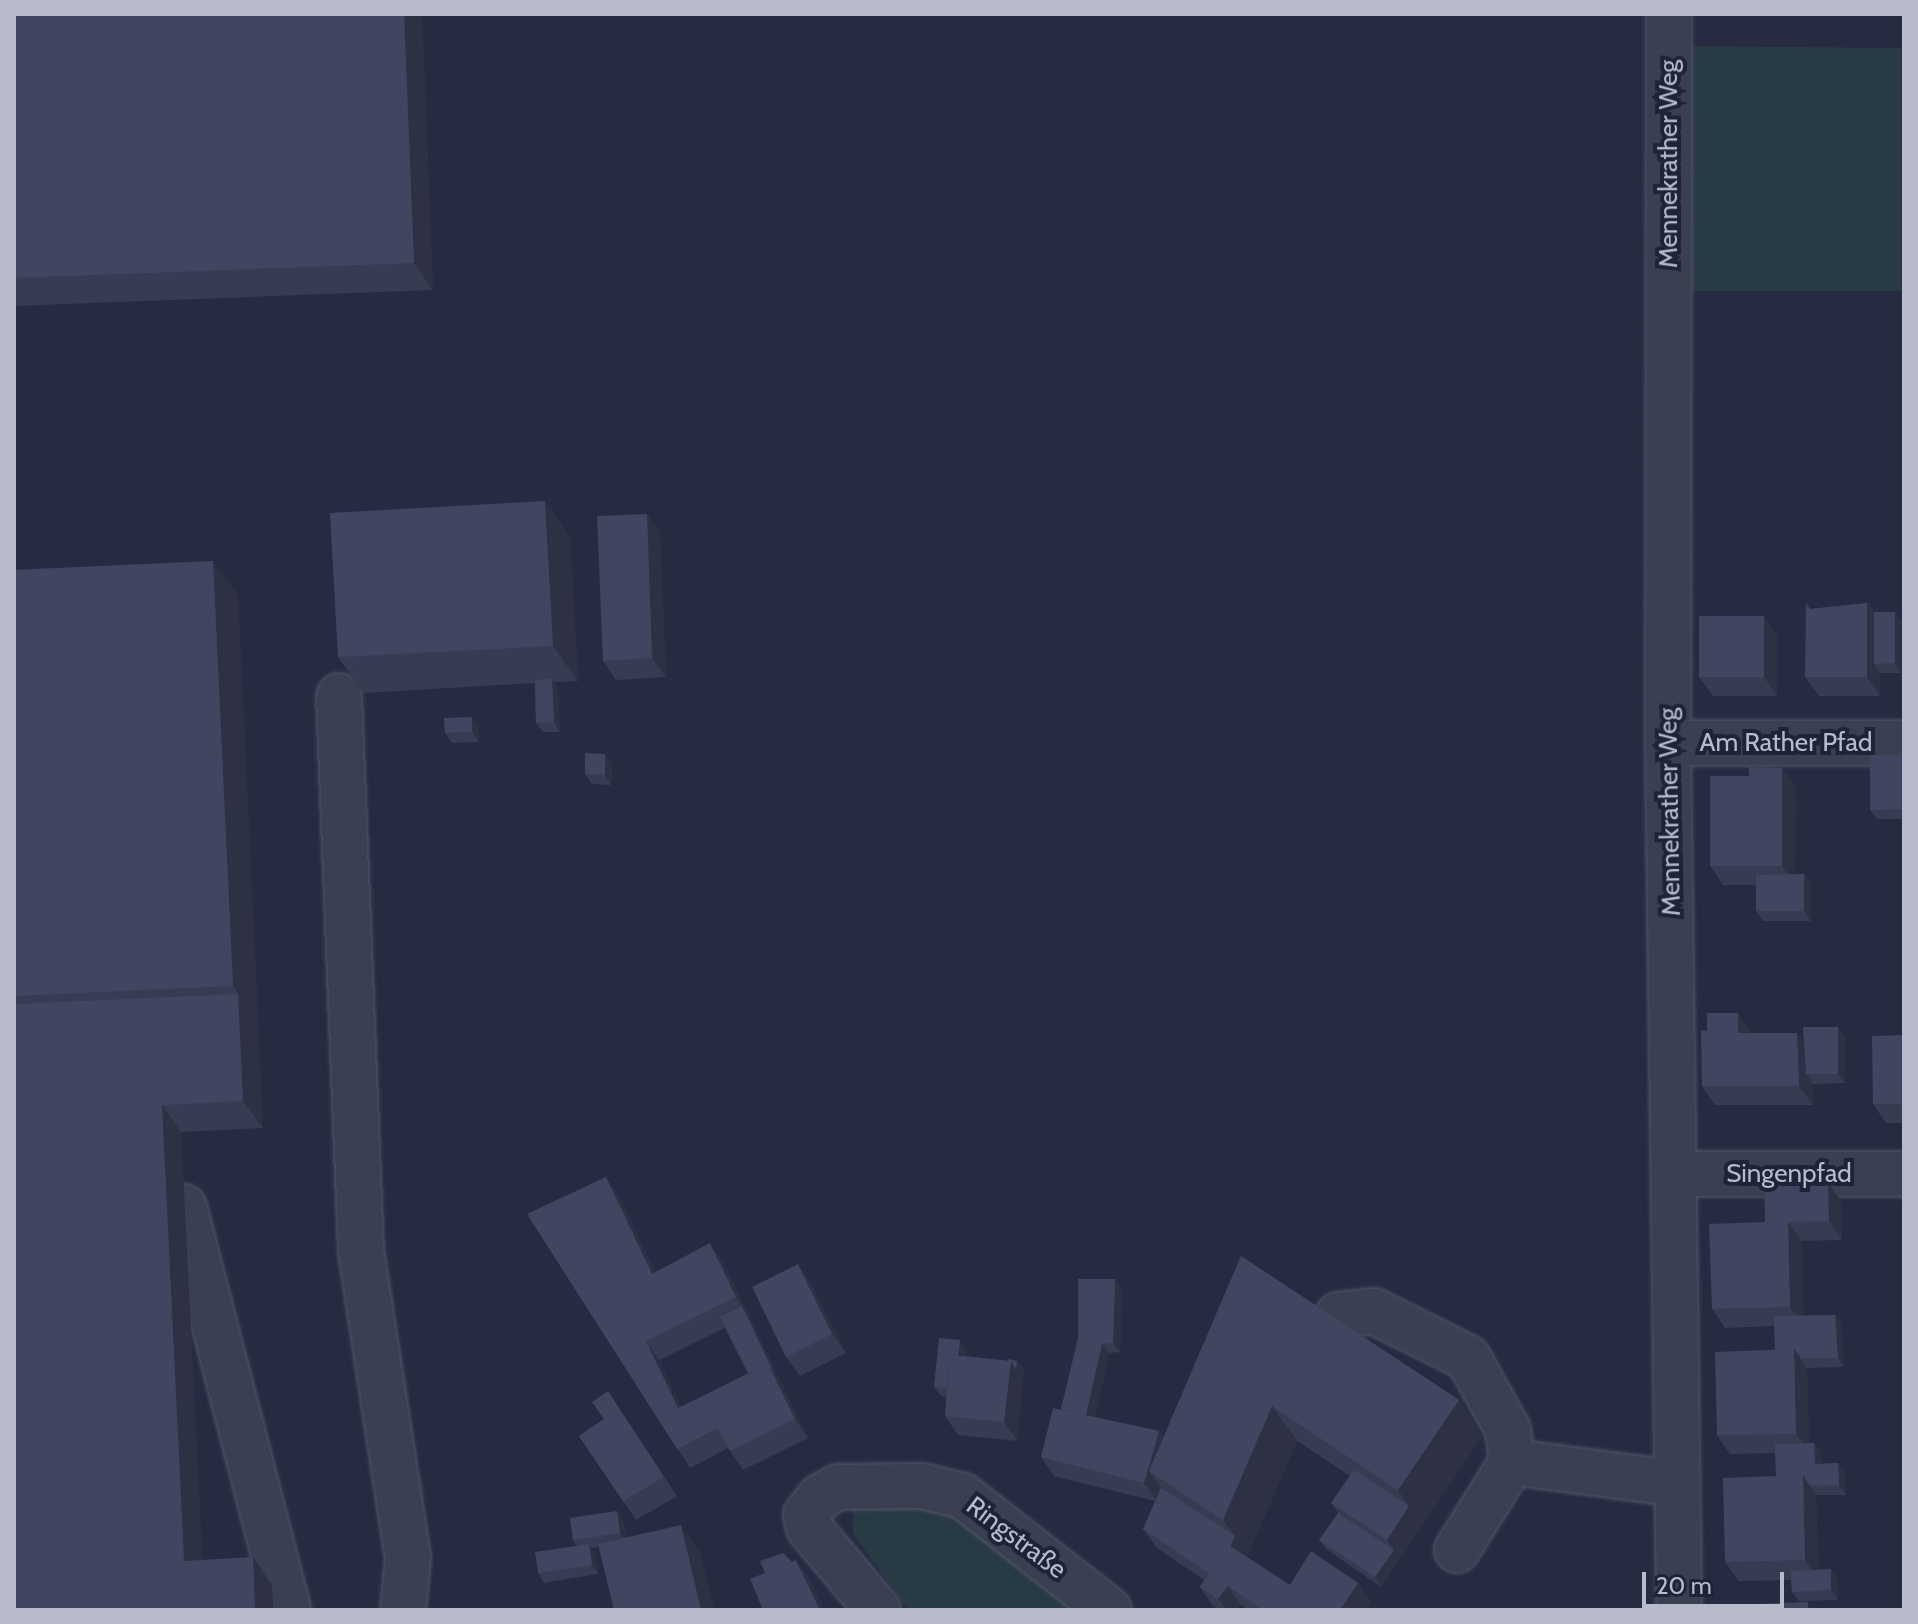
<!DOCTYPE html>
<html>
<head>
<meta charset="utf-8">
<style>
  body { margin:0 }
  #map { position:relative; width:1918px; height:1624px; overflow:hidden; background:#262b42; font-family:Cabin,sans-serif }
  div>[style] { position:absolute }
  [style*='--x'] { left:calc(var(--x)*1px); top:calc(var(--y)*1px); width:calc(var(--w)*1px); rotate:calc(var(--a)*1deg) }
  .green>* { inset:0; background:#283a43 }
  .roads { filter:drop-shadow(0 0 2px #535669) drop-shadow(0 0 2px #535669) }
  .minor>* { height:44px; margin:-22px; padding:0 22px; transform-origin:22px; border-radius:22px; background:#3b3f52 }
  .wall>* { inset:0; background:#373c53 }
  .shaded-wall>* { inset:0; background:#2d3143 }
  .building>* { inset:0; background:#404660 }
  span { translate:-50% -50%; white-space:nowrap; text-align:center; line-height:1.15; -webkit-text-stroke:8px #1f2337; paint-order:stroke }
  .street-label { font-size:26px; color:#b8bbcc }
  .frame { position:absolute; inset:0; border:16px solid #b8bbcc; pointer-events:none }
  .scale { position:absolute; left:1642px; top:1572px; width:142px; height:36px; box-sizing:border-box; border:4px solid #b8bbcc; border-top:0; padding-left:10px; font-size:24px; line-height:28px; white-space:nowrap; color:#b8bbcc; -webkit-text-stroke:6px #1f2337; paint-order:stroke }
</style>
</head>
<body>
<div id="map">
  <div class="green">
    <i style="clip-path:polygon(1681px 46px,1904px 48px,1904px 291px,1684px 291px)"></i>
    <i style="clip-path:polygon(952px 1503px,1082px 1610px,908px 1610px,853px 1534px,853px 1505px)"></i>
  </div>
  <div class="roads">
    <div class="minor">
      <i style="--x:1669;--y:14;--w:729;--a:90.08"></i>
      <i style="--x:1668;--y:743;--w:867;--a:89.27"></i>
      <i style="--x:339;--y:696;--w:555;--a:87.73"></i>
      <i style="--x:361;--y:1251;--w:311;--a:81.3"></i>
      <i style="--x:408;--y:1558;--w:52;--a:95.5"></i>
      <i style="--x:1668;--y:743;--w:236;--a:0"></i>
      <i style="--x:1674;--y:1174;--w:230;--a:0"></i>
      <i style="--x:184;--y:1207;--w:416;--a:75.5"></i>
      <i style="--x:1338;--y:1315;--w:36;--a:-6"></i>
      <i style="--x:1374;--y:1311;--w:105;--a:26.6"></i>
      <i style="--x:1468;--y:1358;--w:82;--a:60.9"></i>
      <i style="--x:1508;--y:1430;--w:32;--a:83"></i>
      <i style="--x:1512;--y:1462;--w:104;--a:122"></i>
      <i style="--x:1512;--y:1462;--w:167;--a:7.5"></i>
      <i style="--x:878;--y:1610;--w:107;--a:-130.1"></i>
      <i style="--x:809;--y:1528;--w:13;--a:-103"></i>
      <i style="--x:806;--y:1515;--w:23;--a:-52"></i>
      <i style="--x:820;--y:1497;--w:21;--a:-29"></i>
      <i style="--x:838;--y:1487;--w:84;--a:-0.7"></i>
      <i style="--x:922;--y:1486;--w:42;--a:13.7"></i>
      <i style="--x:963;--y:1496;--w:185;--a:38"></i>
    </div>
  </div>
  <div class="wall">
    <i style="clip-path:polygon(14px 14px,422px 14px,433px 290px,14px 306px)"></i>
    <i style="clip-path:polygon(647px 514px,660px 533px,666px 677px,616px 680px,603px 661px)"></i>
    <i style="clip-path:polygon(570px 536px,578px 681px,554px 682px,558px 689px,560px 732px,543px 732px,536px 723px,535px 683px,363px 693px,338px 657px)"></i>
    <i style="clip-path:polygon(213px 561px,238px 596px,263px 1128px,181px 1132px,202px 1560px,272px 1585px,273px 1610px,14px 1610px,14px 570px)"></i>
    <i style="clip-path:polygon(1867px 603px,1874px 612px,1902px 622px,1901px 673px,1880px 673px,1880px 696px,1819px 696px,1805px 677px,1810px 609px)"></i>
    <i style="clip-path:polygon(1777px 635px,1777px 696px,1713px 696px,1699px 677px)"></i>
    <i style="clip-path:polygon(479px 726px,479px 742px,452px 743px,445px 733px)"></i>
    <i style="clip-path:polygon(605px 754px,612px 763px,611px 785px,592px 784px,585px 774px)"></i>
    <i style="clip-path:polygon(1904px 755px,1904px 819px,1877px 819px,1870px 810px)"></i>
    <i style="clip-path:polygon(1796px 786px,1795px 875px,1804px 874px,1811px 884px,1811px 921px,1763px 921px,1756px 911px,1756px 885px,1723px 885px,1710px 866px)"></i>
    <i style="clip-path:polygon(1738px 1013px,1751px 1033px,1804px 1043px,1838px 1027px,1845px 1037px,1845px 1083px,1813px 1084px,1812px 1082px,1813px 1105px,1715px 1105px,1702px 1086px,1707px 1031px)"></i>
    <i style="clip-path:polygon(1904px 1035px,1904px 1123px,1886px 1123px,1873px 1104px)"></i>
    <i style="clip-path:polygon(evenodd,619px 1196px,655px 1272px,723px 1262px,808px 1438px,743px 1470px,728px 1448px,690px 1468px,527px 1214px,619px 1196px,725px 1328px,748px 1373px,681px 1407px,659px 1360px,725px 1328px)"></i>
    <i style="clip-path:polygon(1841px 1201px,1842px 1240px,1802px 1241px,1803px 1316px,1835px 1315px,1841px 1324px,1844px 1367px,1807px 1368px,1809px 1443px,1814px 1443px,1821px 1452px,1821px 1464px,1838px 1463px,1845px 1473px,1846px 1495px,1816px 1495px,1818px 1570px,1838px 1579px,1838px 1600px,1799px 1601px,1792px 1592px,1791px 1580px,1739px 1581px,1725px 1562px,1776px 1476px,1775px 1453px,1730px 1454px,1717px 1435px,1775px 1350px,1774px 1326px,1725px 1328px,1712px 1309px,1765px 1222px)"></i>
    <i style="clip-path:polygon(1241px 1256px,1459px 1400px,1483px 1435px,1381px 1587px,1326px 1549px,1319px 1540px,1338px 1513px,1331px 1503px,1350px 1476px,1297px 1441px,1247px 1557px,1290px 1585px,1358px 1583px,1371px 1602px,1366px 1610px,1249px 1610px,1241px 1605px,1237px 1610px,1220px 1610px,1213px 1606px,1200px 1587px,1204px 1580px,1157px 1548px,1143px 1529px,1155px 1501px,1054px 1476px,1041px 1457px,1115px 1279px,1122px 1289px,1120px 1352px,1109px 1353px,1095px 1417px,1159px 1431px,1164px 1437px)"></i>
    <i style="clip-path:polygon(811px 1283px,846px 1353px,800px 1376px,786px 1357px)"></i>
    <i style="clip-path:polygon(960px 1340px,966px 1350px,966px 1356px,1008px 1361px,1017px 1361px,1024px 1370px,1017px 1441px,958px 1435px,945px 1416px,946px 1397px,941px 1396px,934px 1387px)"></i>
    <i style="clip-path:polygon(608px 1391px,677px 1496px,636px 1520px,579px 1436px,604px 1419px)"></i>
    <i style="clip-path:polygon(623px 1520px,626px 1537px,700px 1552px,714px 1610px,614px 1610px,599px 1547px,591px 1548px,595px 1554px,598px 1574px,544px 1583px,538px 1573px,577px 1546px,573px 1540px)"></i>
  </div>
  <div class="shaded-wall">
    <i style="clip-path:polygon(404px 14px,422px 14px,433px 290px,414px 263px)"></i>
    <i style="clip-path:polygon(545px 501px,570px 536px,578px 681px,553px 646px)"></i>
    <i style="clip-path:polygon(647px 514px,660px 533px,666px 677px,652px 658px)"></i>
    <i style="clip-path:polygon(213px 561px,238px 596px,263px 1128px,243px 1101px,238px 994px,233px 986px)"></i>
    <i style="clip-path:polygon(1867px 603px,1880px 622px,1874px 664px,1880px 673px,1880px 696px,1867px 677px)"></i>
    <i style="clip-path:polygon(1895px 612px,1902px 622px,1901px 673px,1895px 663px)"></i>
    <i style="clip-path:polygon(1764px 616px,1777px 635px,1777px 696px,1764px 677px)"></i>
    <i style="clip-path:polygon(552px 679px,558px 689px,560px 732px,554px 722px)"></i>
    <i style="clip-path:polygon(472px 717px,479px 726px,479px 742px,472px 732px)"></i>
    <i style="clip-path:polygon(605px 754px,612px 763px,611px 785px,605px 775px)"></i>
    <i style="clip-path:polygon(1782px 768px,1796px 786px,1795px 885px,1782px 866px)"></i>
    <i style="clip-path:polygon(1804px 874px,1811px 884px,1811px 921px,1804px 911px)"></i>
    <i style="clip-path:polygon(1738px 1013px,1751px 1032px,1751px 1052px,1738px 1033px)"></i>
    <i style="clip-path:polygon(1838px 1027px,1845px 1037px,1845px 1083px,1838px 1074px)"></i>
    <i style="clip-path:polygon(1797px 1033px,1810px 1052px,1806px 1074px,1812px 1082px,1813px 1105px,1799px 1086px)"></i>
    <i style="clip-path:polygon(162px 1105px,181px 1132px,204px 1588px,184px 1561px)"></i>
    <i style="clip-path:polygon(606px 1177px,619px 1196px,665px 1293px,652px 1274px)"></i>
    <i style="clip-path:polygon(1828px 1183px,1841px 1201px,1842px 1240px,1829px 1221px)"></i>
    <i style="clip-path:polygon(1788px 1222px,1802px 1241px,1804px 1325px,1790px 1307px)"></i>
    <i style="clip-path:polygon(710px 1243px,723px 1262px,808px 1438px,795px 1419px,768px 1364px,742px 1306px,736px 1297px)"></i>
    <i style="clip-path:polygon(798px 1264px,811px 1283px,846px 1353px,832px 1334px)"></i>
    <i style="clip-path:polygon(1115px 1279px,1122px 1289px,1120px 1352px,1113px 1343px)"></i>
    <i style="clip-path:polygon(1835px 1315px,1841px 1324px,1844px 1367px,1838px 1358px)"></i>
    <i style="clip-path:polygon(960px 1340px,966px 1350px,961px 1399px,954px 1389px)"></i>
    <i style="clip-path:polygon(646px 1341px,659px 1360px,691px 1427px,678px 1408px)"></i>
    <i style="clip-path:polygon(1102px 1344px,1109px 1353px,1091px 1433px,1084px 1424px)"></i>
    <i style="clip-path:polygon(1794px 1349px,1807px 1368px,1810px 1453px,1796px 1434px)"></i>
    <i style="clip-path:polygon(1011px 1361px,1017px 1361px,1024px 1370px,1017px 1441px,1004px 1422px)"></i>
    <i style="clip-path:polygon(1459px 1400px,1483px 1435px,1381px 1587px,1375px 1577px,1394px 1550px,1387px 1540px,1409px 1506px,1398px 1490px)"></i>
    <i style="clip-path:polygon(1272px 1406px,1297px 1441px,1244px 1565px,1230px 1546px,1235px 1536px,1223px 1520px)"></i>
    <i style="clip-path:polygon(1159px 1431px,1173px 1450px,1149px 1471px,1161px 1488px,1158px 1502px,1144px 1483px)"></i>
    <i style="clip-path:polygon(1814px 1443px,1821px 1452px,1822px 1474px,1815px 1464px)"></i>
    <i style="clip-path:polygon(1838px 1463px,1845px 1473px,1846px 1495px,1839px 1485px)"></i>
    <i style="clip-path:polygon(1803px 1475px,1816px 1494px,1818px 1579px,1805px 1560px)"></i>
    <i style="clip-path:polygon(617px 1511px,623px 1520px,627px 1543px,620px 1533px)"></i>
    <i style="clip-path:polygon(681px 1525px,700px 1552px,714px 1610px,701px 1610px)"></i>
    <i style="clip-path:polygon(589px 1544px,595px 1554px,598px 1574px,592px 1565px)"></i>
    <i style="clip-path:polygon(253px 1557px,272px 1585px,273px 1610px,255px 1610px)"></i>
    <i style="clip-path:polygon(796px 1560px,810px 1579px,824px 1610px,820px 1610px)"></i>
    <i style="clip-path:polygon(1831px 1569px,1838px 1579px,1838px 1600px,1831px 1590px)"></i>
    <i style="clip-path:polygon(1358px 1583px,1371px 1602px,1366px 1610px,1340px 1610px)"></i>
    <i style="clip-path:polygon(1228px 1586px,1241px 1605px,1237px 1610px,1226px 1610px,1218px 1599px)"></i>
  </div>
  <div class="building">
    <i style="clip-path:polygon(14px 14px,404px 14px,414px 263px,14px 278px)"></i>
    <i style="clip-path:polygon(545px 501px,553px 646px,338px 657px,330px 513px)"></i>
    <i style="clip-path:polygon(647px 514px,652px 658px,603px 661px,597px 516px)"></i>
    <i style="clip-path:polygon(213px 561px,233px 986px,14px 996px,14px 570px)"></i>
    <i style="clip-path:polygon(1806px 603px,1810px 609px,1867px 603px,1867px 677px,1805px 677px)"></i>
    <i style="clip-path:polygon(1874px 612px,1895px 612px,1895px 663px,1874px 664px)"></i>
    <i style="clip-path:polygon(1699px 616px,1764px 616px,1764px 677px,1699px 677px)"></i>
    <i style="clip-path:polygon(552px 679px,554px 722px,536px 723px,535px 680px)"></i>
    <i style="clip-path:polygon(472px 717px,472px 732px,445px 733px,444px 718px)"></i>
    <i style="clip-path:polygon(585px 753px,605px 754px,605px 775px,585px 774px)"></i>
    <i style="clip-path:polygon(1870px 755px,1904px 755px,1904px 809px,1870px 810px)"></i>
    <i style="clip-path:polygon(1749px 767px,1782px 768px,1782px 866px,1710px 866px,1710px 776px,1749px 776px)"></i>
    <i style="clip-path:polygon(1804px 874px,1804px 911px,1756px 911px,1756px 875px)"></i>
    <i style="clip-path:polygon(238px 994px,243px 1101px,162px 1105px,184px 1561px,253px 1557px,255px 1610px,14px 1610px,14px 1003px,15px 1004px)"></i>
    <i style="clip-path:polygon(1707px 1013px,1738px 1013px,1738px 1033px,1797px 1033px,1799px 1086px,1702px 1086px,1701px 1030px,1707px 1031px)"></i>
    <i style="clip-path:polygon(1803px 1027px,1838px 1027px,1838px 1074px,1806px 1074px)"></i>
    <i style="clip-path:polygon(1904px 1035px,1904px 1104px,1873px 1104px,1872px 1036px)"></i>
    <i style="clip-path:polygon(606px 1177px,652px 1274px,710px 1243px,736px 1297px,646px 1341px,678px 1408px,768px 1364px,795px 1419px,730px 1451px,718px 1428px,677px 1449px,527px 1214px)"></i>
    <i style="clip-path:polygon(1764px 1181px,1828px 1183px,1829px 1221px,1788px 1222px,1790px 1307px,1712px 1309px,1709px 1224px,1765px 1222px)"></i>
    <i style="clip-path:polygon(1241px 1256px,1459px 1400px,1398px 1490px,1272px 1406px,1223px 1520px,1149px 1471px)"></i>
    <i style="clip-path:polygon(798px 1264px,832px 1334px,786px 1357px,752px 1287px)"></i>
    <i style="clip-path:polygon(1078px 1279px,1115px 1279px,1113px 1343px,1102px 1344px,1086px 1415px,1061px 1409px,1078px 1338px)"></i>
    <i style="clip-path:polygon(742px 1306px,774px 1373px,768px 1364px,748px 1373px,720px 1317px)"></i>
    <i style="clip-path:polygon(1835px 1315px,1838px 1358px,1801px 1358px,1794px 1349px,1775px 1350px,1774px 1316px)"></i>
    <i style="clip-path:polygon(939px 1338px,960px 1340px,958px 1356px,950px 1355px,947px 1388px,934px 1387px)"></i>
    <i style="clip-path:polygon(1794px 1349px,1796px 1434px,1717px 1435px,1715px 1352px)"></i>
    <i style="clip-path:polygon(950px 1355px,1011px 1361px,1004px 1422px,945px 1416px)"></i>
    <i style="clip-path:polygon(1008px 1359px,1017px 1361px,1016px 1370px,1011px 1361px,1008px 1361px)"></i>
    <i style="clip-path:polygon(608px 1391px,629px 1424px,623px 1414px,583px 1442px,579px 1436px,604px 1419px,592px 1402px)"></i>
    <i style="clip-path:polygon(1053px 1408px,1159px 1431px,1144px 1483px,1041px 1457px)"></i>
    <i style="clip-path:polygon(623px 1414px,664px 1477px,623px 1501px,583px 1442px)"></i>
    <i style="clip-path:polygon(1814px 1443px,1815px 1464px,1838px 1463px,1839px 1485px,1810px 1486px,1803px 1475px,1776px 1476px,1775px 1444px)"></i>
    <i style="clip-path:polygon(1354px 1470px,1409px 1506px,1387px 1540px,1331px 1503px)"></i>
    <i style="clip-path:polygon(1803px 1475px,1805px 1560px,1725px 1562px,1723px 1478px)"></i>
    <i style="clip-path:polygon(1161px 1488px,1235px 1536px,1230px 1546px,1290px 1585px,1311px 1551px,1358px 1583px,1340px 1610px,1263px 1610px,1228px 1586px,1218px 1599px,1200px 1587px,1209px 1573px,1143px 1529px)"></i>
    <i style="clip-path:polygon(617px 1511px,620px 1533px,573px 1540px,570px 1518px)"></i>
    <i style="clip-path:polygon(1338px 1513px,1394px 1550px,1375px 1577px,1319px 1540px)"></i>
    <i style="clip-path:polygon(681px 1525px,701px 1610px,614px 1610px,598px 1544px)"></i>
    <i style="clip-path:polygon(589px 1544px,592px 1565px,538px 1573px,535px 1552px)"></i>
    <i style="clip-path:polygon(783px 1553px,792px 1562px,765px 1573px,760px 1561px)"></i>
    <i style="clip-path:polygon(796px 1560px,820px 1610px,763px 1610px,750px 1579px)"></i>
    <i style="clip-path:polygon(1831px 1569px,1831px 1590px,1792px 1592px,1791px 1571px)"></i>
    <i style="clip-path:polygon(1808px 1602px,1808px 1610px,1728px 1610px,1728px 1605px)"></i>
  </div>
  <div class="street-label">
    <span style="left:1669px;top:164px;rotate:-90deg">Mennekrather Weg</span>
    <span style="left:1786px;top:743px">Am Rather Pfad</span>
    <span style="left:1670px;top:812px;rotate:-91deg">Mennekrather Weg</span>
    <span style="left:1789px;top:1174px">Singenpfad</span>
    <span style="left:1016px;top:1538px;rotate:37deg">Ringstraße</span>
  </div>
  <div class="frame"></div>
  <div class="scale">20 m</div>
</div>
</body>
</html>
